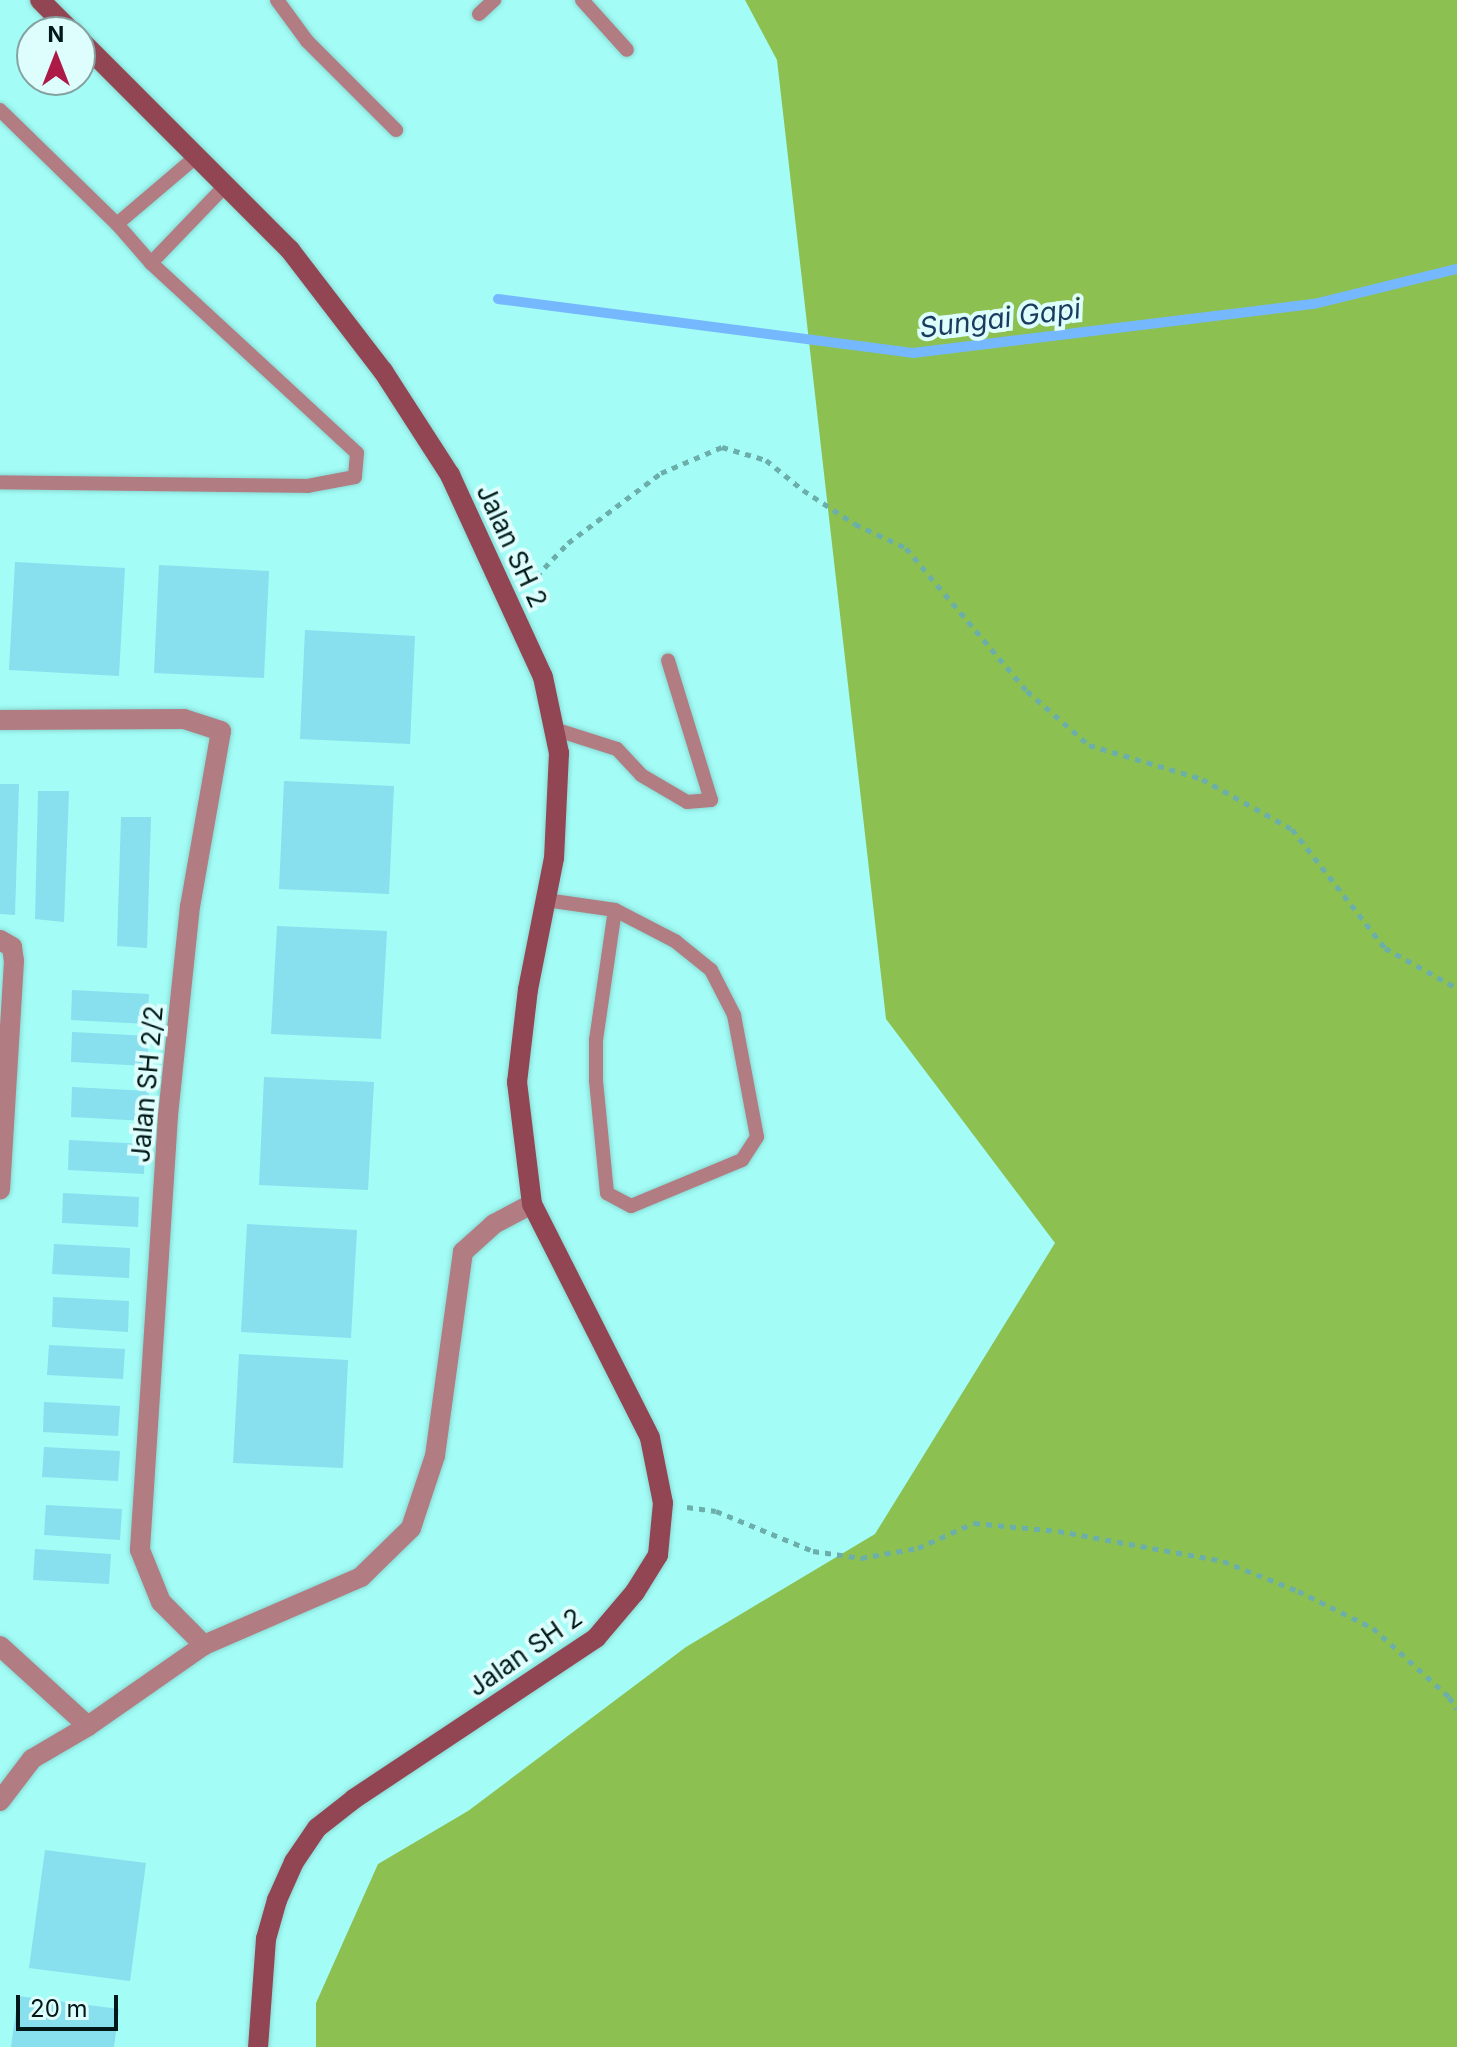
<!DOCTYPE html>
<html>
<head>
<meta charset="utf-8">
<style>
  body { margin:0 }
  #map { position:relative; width:1457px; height:2047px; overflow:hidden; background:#a3fcf6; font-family:Inter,sans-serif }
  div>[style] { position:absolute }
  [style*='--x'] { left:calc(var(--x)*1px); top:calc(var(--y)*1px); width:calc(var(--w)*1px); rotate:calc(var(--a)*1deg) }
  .forest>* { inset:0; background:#8cc151 }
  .stream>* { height:10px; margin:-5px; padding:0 5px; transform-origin:5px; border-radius:5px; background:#75b8fe }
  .building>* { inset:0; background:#88dfee }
  .path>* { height:5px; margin-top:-2.5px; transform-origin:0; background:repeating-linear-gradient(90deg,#6baeaa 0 6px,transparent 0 12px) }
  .roads { filter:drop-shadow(0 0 2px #89d8d2) drop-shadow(0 0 2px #89d8d2) }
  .lane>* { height:14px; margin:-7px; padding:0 7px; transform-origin:7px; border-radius:7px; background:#b27c83 }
  .street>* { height:20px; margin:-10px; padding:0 10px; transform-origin:10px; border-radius:10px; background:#b27c83 }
  .secondary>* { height:20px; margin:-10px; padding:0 10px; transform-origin:10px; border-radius:10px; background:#924653 }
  span { translate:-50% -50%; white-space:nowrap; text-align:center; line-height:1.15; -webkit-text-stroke:8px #ddfefc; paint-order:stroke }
  .street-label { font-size:26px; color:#001817 }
  .water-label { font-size:28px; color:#193c5e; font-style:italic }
  .north { position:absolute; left:16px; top:16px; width:80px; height:80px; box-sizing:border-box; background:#ddfefc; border:2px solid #85a2a0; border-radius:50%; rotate:0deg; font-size:22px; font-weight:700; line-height:32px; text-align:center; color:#001817 }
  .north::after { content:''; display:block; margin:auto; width:28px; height:36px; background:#ad1a47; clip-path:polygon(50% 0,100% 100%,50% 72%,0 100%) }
  .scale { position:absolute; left:16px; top:1995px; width:102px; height:36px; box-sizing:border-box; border:4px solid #001817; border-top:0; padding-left:10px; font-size:24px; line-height:28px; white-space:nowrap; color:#001817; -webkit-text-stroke:6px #ddfefc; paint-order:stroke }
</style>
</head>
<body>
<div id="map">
  <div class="forest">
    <i style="clip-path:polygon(745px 0,1457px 0,1457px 2047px,316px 2047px,316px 2003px,378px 1864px,468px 1811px,686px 1647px,875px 1534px,1055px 1243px,886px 1019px,777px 60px)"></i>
  </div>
  <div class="stream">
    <i style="--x:498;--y:299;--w:418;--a:7.4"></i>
    <i style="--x:913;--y:353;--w:404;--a:-7"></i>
    <i style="--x:1314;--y:304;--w:147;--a:-13.8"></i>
  </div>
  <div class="building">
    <i style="clip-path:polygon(15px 562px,125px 568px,119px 676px,9px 670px)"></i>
    <i style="clip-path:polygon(159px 565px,269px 571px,264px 678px,154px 673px)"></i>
    <i style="clip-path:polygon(305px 630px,415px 636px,410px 744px,300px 739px)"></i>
    <i style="clip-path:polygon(284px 781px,394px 786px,389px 894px,279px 889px)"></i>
    <i style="clip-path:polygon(0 784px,19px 784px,15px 915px,0 914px)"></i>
    <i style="clip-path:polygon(38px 791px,69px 791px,64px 922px,35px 919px)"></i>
    <i style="clip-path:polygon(121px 817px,151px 817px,147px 948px,117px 946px)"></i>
    <i style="clip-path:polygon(277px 926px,387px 931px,381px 1039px,271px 1034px)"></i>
    <i style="clip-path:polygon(72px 990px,149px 994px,147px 1024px,71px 1020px)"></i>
    <i style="clip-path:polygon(72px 1032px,149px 1036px,147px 1066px,71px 1062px)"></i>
    <i style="clip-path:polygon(264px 1077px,374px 1082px,368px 1190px,259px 1185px)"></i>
    <i style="clip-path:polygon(72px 1087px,149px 1091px,147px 1121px,71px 1117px)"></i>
    <i style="clip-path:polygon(69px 1140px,145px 1144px,144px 1174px,68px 1170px)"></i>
    <i style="clip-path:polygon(63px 1193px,139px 1197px,138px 1227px,62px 1223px)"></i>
    <i style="clip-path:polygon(247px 1224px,357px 1230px,351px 1338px,241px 1332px)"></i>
    <i style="clip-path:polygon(54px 1244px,130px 1248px,129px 1278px,52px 1274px)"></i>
    <i style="clip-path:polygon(53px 1297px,129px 1301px,128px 1332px,52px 1327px)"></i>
    <i style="clip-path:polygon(49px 1345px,125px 1349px,123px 1379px,47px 1375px)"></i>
    <i style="clip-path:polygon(239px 1354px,348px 1360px,343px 1468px,233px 1463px)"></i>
    <i style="clip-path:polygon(44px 1402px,120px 1406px,118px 1436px,43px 1432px)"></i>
    <i style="clip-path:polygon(44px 1447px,120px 1451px,118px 1481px,42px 1477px)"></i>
    <i style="clip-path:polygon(46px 1505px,122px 1509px,120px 1540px,44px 1535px)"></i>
    <i style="clip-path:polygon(35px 1549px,111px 1554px,109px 1584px,33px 1580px)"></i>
    <i style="clip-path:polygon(45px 1850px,146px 1863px,130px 1981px,29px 1968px)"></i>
    <i style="clip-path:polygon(18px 1996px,119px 2009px,114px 2047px,11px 2047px)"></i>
  </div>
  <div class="path">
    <i style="--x:528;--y:585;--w:58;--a:-46.4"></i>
    <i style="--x:568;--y:543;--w:116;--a:-37"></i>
    <i style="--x:661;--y:473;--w:66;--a:-23.1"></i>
    <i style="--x:722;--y:447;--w:46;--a:16.5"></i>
    <i style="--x:766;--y:460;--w:48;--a:39"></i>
    <i style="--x:803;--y:490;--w:62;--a:33.2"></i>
    <i style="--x:855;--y:524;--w:56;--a:25.2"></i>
    <i style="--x:906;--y:548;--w:187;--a:49.8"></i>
    <i style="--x:1027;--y:691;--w:82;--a:41.1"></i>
    <i style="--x:1089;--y:745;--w:118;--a:16.7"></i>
    <i style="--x:1202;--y:779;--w:103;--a:29.1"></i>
    <i style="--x:1292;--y:829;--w:151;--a:52"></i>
    <i style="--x:1385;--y:948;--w:82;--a:29.1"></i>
    <i style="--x:687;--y:1507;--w:29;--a:8"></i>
    <i style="--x:716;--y:1511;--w:105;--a:22.4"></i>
    <i style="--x:813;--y:1551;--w:49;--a:8.3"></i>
    <i style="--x:861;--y:1558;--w:58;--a:-10"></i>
    <i style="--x:918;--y:1548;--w:61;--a:-24.1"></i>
    <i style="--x:974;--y:1523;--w:84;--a:5.4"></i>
    <i style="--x:1058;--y:1531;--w:168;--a:10.3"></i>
    <i style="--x:1223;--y:1561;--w:81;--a:21.8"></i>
    <i style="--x:1298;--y:1591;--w:84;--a:26.3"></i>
    <i style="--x:1373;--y:1628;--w:103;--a:42.2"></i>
    <i style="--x:1449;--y:1697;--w:14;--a:56"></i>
  </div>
  <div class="roads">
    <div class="lane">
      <i style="--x:277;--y:0;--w:51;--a:53.8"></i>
      <i style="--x:307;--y:41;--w:126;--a:45"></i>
      <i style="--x:582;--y:0;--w:67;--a:48"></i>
      <i style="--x:479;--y:14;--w:21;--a:-43"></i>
      <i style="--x:0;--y:110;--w:163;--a:44.3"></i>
      <i style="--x:117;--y:224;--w:52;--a:48.9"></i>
      <i style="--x:151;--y:263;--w:280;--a:42.7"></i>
      <i style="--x:357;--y:453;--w:24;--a:95"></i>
      <i style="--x:355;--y:477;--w:48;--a:169.2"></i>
      <i style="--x:308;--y:486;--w:308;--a:-179.3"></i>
      <i style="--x:117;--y:224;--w:106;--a:-40.4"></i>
      <i style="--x:151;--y:263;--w:108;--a:-46.1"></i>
      <i style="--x:554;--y:729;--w:66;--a:17.6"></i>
      <i style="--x:617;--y:749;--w:35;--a:47"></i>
      <i style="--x:641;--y:775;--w:53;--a:30.4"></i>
      <i style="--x:687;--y:802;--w:24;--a:-5"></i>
      <i style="--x:711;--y:800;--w:146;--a:-107.1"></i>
      <i style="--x:546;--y:900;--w:70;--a:8.2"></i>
      <i style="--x:615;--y:910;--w:68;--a:27.3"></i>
      <i style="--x:675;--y:941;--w:46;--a:38.9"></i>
      <i style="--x:711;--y:970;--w:51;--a:62.9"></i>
      <i style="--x:734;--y:1015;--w:124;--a:79.3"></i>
      <i style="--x:757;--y:1137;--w:27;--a:123"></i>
      <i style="--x:742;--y:1160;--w:120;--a:157.5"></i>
      <i style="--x:631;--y:1206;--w:27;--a:-152"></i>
      <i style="--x:607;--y:1193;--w:114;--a:-95.6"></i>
      <i style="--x:596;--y:1080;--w:40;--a:-90"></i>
      <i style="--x:596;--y:1040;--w:131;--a:-81.7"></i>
    </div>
    <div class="street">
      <i style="--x:0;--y:720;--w:184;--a:-0.3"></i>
      <i style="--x:184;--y:719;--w:39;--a:18"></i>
      <i style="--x:221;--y:731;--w:178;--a:100"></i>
      <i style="--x:190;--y:906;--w:211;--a:96"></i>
      <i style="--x:168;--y:1116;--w:435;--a:93.7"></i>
      <i style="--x:140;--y:1550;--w:56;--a:68"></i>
      <i style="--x:161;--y:1602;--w:61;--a:45"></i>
      <i style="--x:0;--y:940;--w:14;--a:30"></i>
      <i style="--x:12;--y:947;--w:14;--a:82"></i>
      <i style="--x:14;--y:961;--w:229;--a:93.5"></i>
      <i style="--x:0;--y:1646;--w:119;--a:42.3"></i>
      <i style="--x:0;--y:1801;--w:53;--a:-52.7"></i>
      <i style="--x:32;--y:1759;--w:65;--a:-30.5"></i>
      <i style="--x:88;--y:1726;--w:141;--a:-34.9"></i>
      <i style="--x:204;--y:1645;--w:171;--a:-23.4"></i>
      <i style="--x:361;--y:1577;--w:70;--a:-44.4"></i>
      <i style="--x:411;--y:1528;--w:76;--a:-71.6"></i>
      <i style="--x:435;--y:1456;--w:206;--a:-82.2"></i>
      <i style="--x:463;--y:1252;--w:42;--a:-42.1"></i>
      <i style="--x:494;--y:1224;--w:43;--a:-27.8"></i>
    </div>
    <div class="secondary">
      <i style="--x:40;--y:0;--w:45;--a:45"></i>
      <i style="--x:80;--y:40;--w:297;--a:45"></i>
      <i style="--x:290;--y:250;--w:153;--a:52.5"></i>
      <i style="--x:383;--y:371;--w:124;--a:57.2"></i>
      <i style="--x:450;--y:475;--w:222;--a:65.3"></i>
      <i style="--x:543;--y:677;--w:78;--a:78.1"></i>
      <i style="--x:559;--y:753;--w:105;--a:92.7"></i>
      <i style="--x:554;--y:858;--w:134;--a:101.2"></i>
      <i style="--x:528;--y:989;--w:94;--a:96.7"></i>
      <i style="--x:517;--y:1082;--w:123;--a:83"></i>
      <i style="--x:532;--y:1204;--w:262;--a:63.2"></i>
      <i style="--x:650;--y:1438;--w:66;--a:78.7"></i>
      <i style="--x:663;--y:1503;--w:52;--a:95.5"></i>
      <i style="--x:658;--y:1555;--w:44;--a:121.9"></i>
      <i style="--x:635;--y:1592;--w:60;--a:130.3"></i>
      <i style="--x:596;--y:1638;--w:291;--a:146.4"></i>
      <i style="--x:354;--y:1799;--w:47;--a:141.9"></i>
      <i style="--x:317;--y:1828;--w:41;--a:124.1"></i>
      <i style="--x:294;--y:1862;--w:42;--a:114.1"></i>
      <i style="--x:277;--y:1900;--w:41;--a:105.8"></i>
      <i style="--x:266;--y:1939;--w:108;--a:94.2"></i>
    </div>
  </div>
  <div class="street-label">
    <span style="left:512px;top:546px;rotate:65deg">Jalan SH 2</span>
    <span style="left:147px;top:1084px;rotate:-85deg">Jalan SH 2/2</span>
    <span style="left:525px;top:1652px;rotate:-35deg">Jalan SH 2</span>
  </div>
  <div class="water-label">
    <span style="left:1000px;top:318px;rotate:-7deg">Sungai Gapi</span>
  </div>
  <div class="north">N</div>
  <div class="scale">20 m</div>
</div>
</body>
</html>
